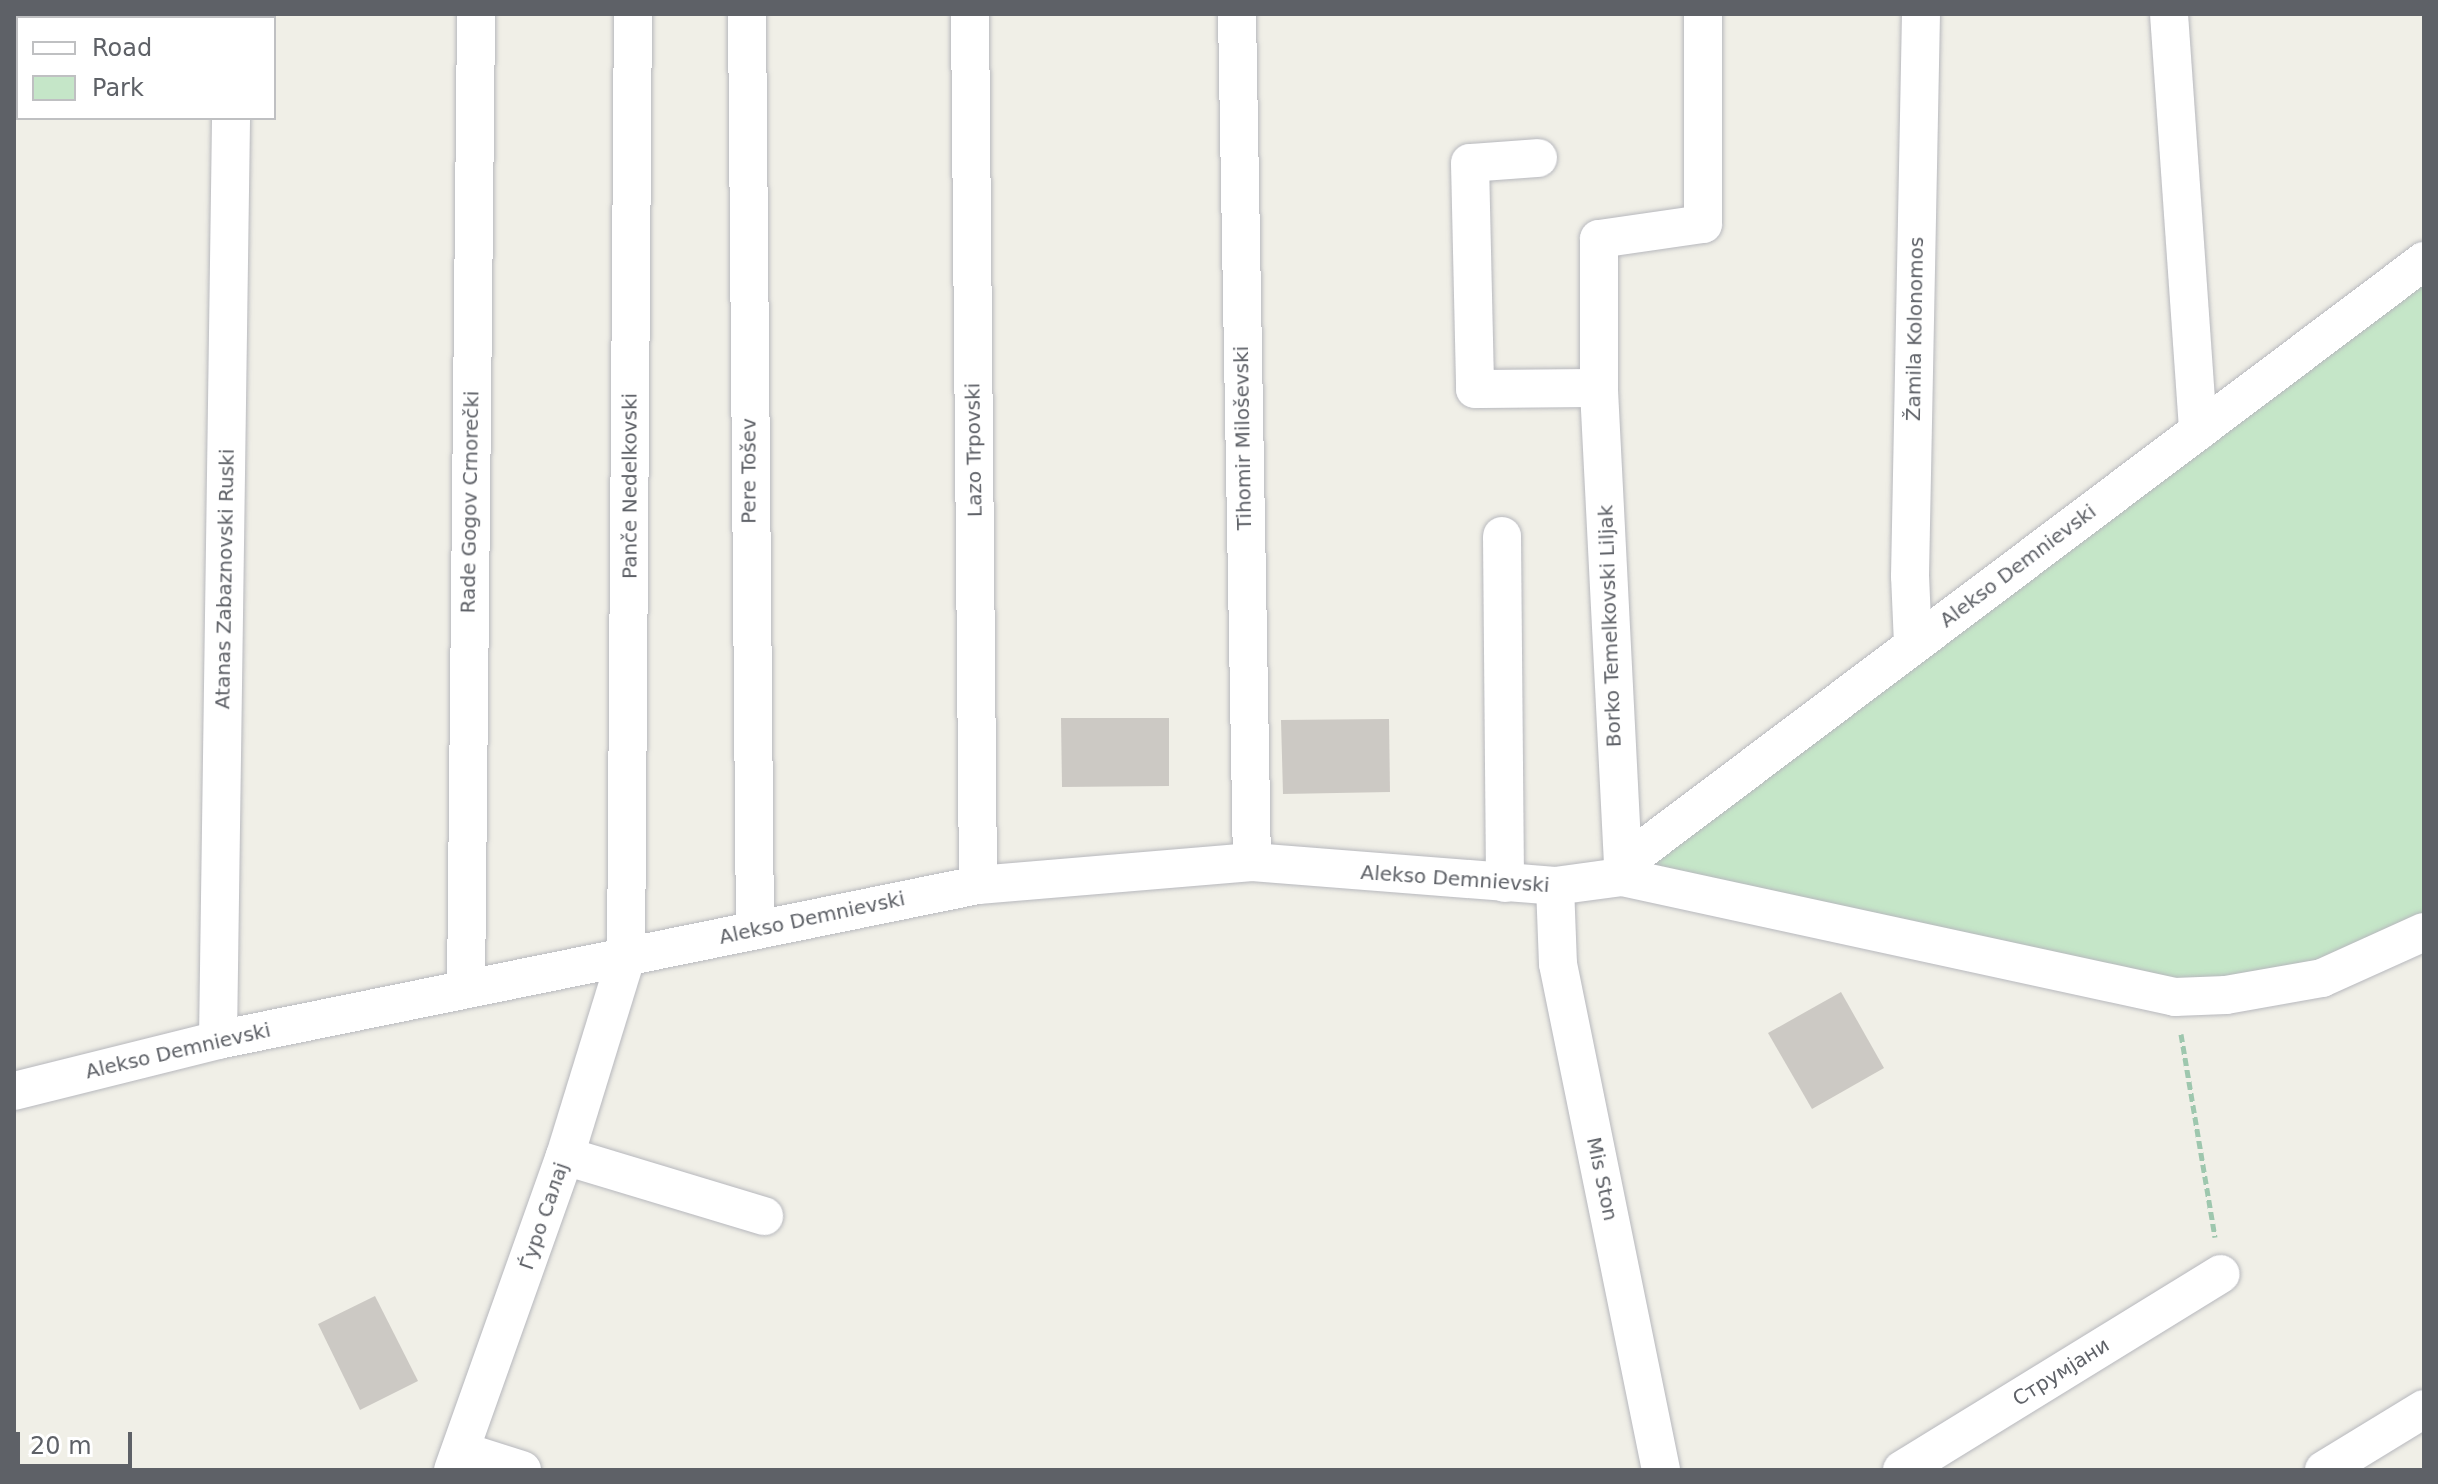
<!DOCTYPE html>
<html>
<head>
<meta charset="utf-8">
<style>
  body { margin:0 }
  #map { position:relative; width:2438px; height:1484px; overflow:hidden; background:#f0efe7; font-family:"DejaVu Sans",sans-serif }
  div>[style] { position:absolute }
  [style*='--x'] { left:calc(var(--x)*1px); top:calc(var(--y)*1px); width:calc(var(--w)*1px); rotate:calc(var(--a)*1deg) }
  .green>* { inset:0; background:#c5e6c8 }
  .building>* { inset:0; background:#ccc9c4 }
  .path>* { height:5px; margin-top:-2.5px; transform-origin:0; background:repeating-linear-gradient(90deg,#9ec7ae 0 8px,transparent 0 12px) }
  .roads { filter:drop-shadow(0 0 2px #b7b8bd) drop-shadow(0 0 2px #b7b8bd) }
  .street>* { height:38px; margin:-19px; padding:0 19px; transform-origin:19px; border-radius:19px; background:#fff }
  span { translate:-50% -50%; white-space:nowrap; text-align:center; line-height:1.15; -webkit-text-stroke:7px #fff; paint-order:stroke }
  .street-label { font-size:20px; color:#5e6167 }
  .frame { position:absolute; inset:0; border:16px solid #5e6167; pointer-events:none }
  .legend { position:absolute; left:16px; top:16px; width:260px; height:104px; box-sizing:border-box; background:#fff; border:2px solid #bfc0c2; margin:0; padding:10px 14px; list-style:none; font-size:24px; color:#5e6167 }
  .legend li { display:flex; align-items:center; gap:16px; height:40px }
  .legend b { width:40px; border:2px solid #bfc0c2 }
  .scale { position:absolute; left:16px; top:1432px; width:116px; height:36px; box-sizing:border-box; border:4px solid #5e6167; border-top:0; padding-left:10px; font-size:24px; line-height:28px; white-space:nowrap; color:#5e6167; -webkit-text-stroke:6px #fff; paint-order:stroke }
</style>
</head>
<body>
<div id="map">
  <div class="green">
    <i style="clip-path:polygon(2424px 261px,2424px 932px,2226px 995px,1623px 864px)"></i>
  </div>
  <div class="building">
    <i style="clip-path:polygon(1061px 718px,1169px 718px,1169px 786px,1062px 787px)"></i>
    <i style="clip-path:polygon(1389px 719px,1390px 792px,1283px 794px,1281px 720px)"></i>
    <i style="clip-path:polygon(1841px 992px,1884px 1068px,1812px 1109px,1768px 1033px)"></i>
    <i style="clip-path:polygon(375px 1296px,418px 1381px,360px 1410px,318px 1324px)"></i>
  </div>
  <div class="path">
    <i style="--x:2181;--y:1034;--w:206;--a:80.5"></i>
  </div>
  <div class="roads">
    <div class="street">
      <i style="--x:231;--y:14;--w:4;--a:90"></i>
      <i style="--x:747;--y:14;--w:915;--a:89.5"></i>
      <i style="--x:970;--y:14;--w:871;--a:89.47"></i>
      <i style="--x:1237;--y:14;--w:848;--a:88.99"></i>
      <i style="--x:2169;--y:14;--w:418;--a:86"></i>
      <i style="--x:1538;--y:158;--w:68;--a:175.8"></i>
      <i style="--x:1470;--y:163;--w:226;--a:88.7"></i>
      <i style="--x:1475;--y:389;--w:124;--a:-0.5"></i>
      <i style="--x:1502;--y:536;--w:347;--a:89.5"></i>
      <i style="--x:1913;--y:644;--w:68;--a:-92.5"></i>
      <i style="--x:1910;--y:576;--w:562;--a:-88.88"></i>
      <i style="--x:1623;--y:864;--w:477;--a:-92.9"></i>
      <i style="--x:1599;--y:388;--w:149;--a:-90"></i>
      <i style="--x:1599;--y:239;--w:105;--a:-8.2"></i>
      <i style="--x:1703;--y:224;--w:210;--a:-90"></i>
      <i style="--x:1622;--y:877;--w:13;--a:-86"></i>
      <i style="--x:1623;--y:864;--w:1003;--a:-36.97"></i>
      <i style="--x:1555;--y:886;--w:78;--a:87.8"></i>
      <i style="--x:1558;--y:964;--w:516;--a:78.49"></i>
      <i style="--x:466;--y:989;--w:975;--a:-89.41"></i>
      <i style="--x:218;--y:1040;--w:922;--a:-89.19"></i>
      <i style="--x:14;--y:1091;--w:210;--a:-14"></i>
      <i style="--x:218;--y:1040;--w:776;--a:-11.53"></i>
      <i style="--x:978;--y:885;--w:275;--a:-4.8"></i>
      <i style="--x:1252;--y:862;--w:304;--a:4.5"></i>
      <i style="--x:1555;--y:886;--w:68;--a:-7.7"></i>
      <i style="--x:1622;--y:877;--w:566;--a:12.24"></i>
      <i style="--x:2175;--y:997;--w:51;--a:-2.2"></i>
      <i style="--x:2226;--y:995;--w:97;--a:-10"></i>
      <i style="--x:2322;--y:978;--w:112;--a:-24.3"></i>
      <i style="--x:565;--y:1156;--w:208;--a:16.8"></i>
      <i style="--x:462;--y:1451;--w:63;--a:17.6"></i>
      <i style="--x:453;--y:1470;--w:333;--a:-70.4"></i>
      <i style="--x:565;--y:1156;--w:207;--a:-72.9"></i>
      <i style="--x:626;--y:958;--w:944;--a:-89.58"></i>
      <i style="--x:1902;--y:1470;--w:374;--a:-31.6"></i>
      <i style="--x:2324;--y:1470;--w:117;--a:-31.4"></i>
    </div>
  </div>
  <div class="street-label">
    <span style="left:1915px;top:329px;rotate:-89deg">Žamila Kolonomos</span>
    <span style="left:1243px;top:438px;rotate:-91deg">Tihomir Miloševski</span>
    <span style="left:974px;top:450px;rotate:-91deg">Lazo Trpovski</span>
    <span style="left:749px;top:471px;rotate:-90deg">Pere Tošev</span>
    <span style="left:630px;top:486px;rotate:-90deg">Panče Nedelkovski</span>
    <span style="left:470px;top:502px;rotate:-89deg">Rade Gogov Crnorečki</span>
    <span style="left:2018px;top:566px;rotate:-37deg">Alekso Demnievski</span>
    <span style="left:225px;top:579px;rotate:-89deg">Atanas Zabaznovski Ruski</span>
    <span style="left:1610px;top:626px;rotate:-92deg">Borko Temelkovski Liljak</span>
    <span style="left:1455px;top:879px;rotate:4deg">Alekso Demnievski</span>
    <span style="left:812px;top:918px;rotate:-12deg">Alekso Demnievski</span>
    <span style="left:178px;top:1051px;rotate:-13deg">Alekso Demnievski</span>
    <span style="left:1602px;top:1179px;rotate:78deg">Mis Ston</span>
    <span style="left:544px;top:1216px;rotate:-71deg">Ѓуро Салај</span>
    <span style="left:2061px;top:1372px;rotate:-32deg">Струмјани</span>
  </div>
  <div class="frame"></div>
  <ul class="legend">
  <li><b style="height:10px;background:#fff"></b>Road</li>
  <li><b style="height:22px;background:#c5e6c8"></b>Park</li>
  </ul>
  <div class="scale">20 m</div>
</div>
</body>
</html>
